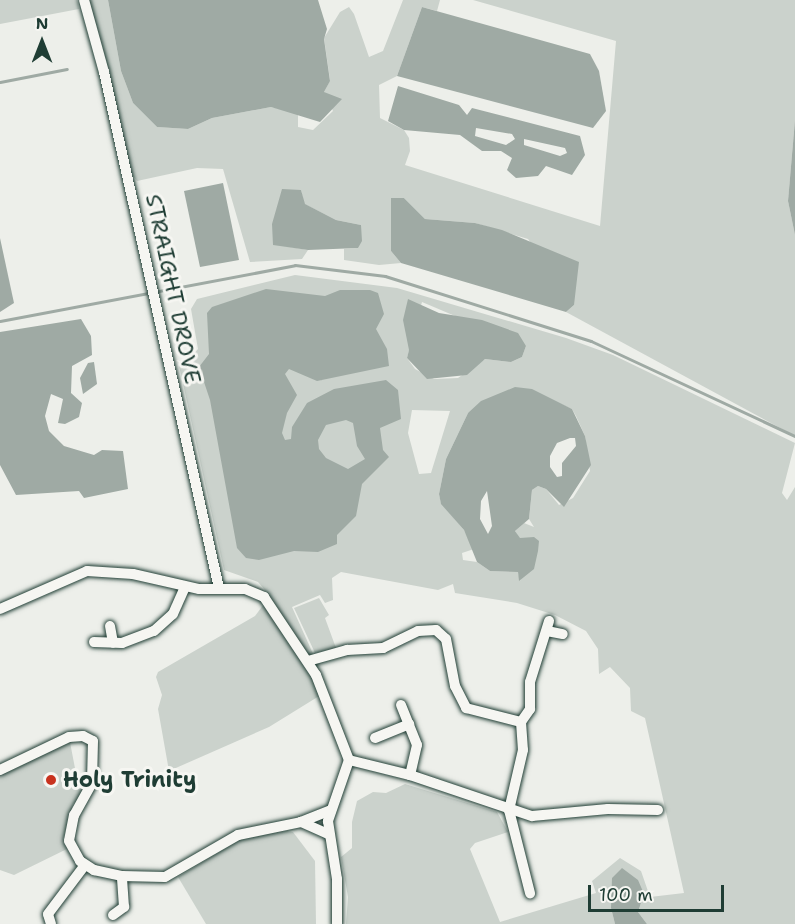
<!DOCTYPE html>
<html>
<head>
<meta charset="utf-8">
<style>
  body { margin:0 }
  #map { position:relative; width:795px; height:924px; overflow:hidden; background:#edefea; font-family:"Shantell Sans",sans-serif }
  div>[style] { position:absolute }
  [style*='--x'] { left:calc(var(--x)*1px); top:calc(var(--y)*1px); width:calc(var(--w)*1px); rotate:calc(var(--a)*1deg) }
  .green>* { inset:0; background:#cbd2cc }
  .water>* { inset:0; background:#9faaa4 }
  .stream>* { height:3px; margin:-1.5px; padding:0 1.5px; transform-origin:1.5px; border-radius:1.5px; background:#9faaa4 }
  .roads { filter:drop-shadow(0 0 2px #1f3d34) drop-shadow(0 0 2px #1f3d34) }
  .minor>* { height:10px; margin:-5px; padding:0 5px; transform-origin:5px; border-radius:5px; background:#f6f6f2 }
  .dots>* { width:16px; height:16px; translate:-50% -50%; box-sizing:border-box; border:3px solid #f6f6f2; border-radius:50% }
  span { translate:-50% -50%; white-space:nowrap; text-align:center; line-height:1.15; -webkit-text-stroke:6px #f6f6f2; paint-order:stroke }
  .street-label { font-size:22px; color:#1f3d34 }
  .poi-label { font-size:22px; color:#1f3d34; font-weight:700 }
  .left { translate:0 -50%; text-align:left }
  .north { position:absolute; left:12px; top:12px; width:60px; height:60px; -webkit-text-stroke:4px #f6f6f2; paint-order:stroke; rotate:0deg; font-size:16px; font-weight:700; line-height:24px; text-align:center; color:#1f3d34 }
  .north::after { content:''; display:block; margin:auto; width:21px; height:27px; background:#1f3d34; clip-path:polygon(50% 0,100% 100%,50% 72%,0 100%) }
  .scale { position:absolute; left:588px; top:885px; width:136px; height:27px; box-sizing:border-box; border:3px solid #1f3d34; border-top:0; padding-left:8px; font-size:18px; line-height:21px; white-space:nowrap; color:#1f3d34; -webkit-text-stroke:4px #f6f6f2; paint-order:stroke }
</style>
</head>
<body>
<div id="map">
  <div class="green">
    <i style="clip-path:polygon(0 0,77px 0,79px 9px,0 24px)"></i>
    <i style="clip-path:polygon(89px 0,108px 0,121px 71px,133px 103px,157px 127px,188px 129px,212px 118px,271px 107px,298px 113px,298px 127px,313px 130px,333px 111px,324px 92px,330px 80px,324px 38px,340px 12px,349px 7px,354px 14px,369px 57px,383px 51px,403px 0,440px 0,437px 11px,422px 7px,397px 76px,379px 85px,380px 118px,404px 130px,409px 138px,410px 151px,405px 165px,600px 226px,616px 41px,473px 0,795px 0,795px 120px,788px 201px,795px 235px,795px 436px,566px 312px,574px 305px,528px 239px,475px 223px,425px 219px,404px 198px,391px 199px,391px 251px,401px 263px,379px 265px,344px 260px,344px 249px,358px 248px,361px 225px,336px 220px,304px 204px,301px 190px,273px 244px,308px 250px,302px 259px,250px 262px,223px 169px,197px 168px,137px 181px,126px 167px)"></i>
    <i style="clip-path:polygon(evenodd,295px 275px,397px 288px,566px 338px,613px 355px,795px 443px,782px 493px,787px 500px,795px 487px,795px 924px,647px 924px,638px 912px,644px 894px,611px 908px,615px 924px,346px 924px,348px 897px,341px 857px,352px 848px,352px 822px,357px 801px,373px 792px,386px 793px,405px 784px,497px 812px,508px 832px,475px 843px,470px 849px,500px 922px,596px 893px,592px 881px,620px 858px,641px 871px,650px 897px,684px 893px,645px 718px,631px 711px,630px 688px,610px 667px,599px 674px,598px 649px,586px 631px,555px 615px,517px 603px,455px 593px,453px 584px,438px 590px,341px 572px,332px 578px,333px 600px,325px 603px,320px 595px,292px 607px,314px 656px,307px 658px,324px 693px,269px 727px,169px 771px,158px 709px,162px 695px,156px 677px,158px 672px,255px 616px,270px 596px,258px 582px,224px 570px,178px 361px,191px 357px,198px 349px,191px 309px,197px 299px,295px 275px,422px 302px,526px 346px,522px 357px,511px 362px,485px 359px,458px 378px,434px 379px,415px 369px,407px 358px,422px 302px,295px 275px,554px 401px,572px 409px,576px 416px,585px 436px,590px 471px,573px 498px,559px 505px,546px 489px,538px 486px,532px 490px,529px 519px,534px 527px,524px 523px,515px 531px,519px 538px,529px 538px,520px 581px,518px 572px,490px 571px,477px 562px,463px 560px,462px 553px,474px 549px,464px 530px,441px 503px,439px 494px,446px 459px,468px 413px,554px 401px,295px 275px,412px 410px,450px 411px,431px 473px,419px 474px,408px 433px,412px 410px)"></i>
    <i style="clip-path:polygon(319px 598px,329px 615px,325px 618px,336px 648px,315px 653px,294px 608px)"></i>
    <i style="clip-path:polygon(69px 737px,79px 789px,86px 791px,73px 804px,63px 839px,71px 847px,14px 875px,0 870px,0 775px)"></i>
    <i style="clip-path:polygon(286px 831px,293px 832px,315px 861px,316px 924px,206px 924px,178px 877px,241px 839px)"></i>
  </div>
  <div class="water">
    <i style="clip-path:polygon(108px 0,318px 0,327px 29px,324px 39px,330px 81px,324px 92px,342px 99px,320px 122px,271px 107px,212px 118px,188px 129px,157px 127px,133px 103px,121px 71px)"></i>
    <i style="clip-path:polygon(422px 7px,590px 54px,599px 71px,606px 111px,593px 128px,397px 76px)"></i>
    <i style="clip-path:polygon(evenodd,398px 86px,459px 105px,467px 115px,472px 108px,580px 136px,585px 155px,572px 175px,546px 166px,538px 176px,516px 178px,507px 170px,512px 158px,501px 151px,482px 151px,460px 135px,404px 130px,388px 121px,398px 86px,476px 128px,512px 134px,515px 139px,506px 145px,475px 136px,476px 128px,398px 86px,524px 139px,565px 148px,567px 153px,560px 156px,524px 145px,524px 139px)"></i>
    <i style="clip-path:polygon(795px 120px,795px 235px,788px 201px)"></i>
    <i style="clip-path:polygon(223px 183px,239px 260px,200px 267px,184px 191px)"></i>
    <i style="clip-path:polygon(282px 189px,301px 190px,305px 204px,336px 220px,361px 225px,362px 241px,358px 248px,308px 250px,273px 245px,272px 224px)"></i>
    <i style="clip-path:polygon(391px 198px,404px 198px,425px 219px,475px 223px,502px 230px,579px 262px,574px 305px,566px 312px,401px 263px,391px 251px)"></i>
    <i style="clip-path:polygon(0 238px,14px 303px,0 312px)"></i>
    <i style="clip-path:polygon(evenodd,266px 289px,325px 296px,340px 290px,370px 290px,378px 293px,384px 314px,376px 329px,387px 349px,389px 366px,317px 381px,289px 369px,285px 374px,297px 395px,287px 413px,282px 433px,285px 440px,291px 439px,292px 427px,307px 403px,334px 389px,386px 380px,398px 390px,401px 419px,380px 428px,383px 450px,389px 457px,362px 484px,356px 516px,337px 535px,337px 544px,318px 552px,294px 551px,259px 560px,246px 558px,237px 548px,210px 400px,199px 367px,209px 354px,207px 313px,212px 307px,266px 289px,346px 420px,353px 423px,357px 446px,365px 459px,348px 469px,326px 458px,319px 449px,318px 440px,326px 425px,346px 420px)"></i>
    <i style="clip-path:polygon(408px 299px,439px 313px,482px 320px,518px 333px,526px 346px,522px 357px,511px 362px,485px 359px,467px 375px,427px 379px,407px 358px,409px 350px,403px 320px)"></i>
    <i style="clip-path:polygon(81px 319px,91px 336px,92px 355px,72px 366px,71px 393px,82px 403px,79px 417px,65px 424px,58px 423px,63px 399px,51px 394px,45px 416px,49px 431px,64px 446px,94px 455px,102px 450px,123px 451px,128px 489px,84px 498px,79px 491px,16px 495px,0 465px,0 332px)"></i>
    <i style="clip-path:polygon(94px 362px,97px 384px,83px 394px,80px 378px,88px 363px)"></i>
    <i style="clip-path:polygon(evenodd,515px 387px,532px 389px,572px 409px,585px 436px,591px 465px,564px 507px,546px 489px,538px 486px,532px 490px,529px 519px,515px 531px,520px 538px,534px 537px,539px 541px,538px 551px,534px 569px,519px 581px,518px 572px,490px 571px,477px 562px,464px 530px,441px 504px,439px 494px,446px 459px,468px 413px,481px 401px,515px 387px,570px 438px,575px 438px,576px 446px,562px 463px,562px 476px,557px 477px,550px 467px,550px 456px,557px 443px,570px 438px,515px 387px,487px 491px,492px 526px,488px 534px,480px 519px,481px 501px,487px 491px)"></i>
    <i style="clip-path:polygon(622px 868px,638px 880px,644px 894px,638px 912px,647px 924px,615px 924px,611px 908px,612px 878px)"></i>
  </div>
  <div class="stream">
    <i style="--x:0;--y:82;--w:68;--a:-11"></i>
    <i style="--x:0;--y:321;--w:300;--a:-10.7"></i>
    <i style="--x:295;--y:265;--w:91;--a:7"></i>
    <i style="--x:385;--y:276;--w:216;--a:17.5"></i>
    <i style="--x:591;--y:341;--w:225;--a:25"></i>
  </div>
  <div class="roads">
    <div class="minor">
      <i style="--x:84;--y:0;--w:75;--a:74.5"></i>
      <i style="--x:104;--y:72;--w:529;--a:77.44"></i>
      <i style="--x:0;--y:609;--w:95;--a:-23.6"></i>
      <i style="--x:87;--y:571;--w:46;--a:3.7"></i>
      <i style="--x:133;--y:574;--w:68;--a:12.8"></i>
      <i style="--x:199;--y:589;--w:46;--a:0"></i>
      <i style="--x:245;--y:589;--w:21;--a:23"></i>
      <i style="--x:264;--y:597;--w:94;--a:56.3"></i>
      <i style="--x:316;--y:675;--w:91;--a:68.8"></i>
      <i style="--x:349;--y:760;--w:65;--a:109"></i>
      <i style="--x:328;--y:821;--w:59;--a:81.2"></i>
      <i style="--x:337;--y:879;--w:45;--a:90"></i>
      <i style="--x:110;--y:626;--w:17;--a:80"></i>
      <i style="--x:547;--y:631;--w:16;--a:11"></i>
      <i style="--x:94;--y:642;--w:28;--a:2"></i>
      <i style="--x:122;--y:643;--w:34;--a:-21"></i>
      <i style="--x:154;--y:631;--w:25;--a:-42"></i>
      <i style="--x:173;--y:614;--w:30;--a:-66"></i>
      <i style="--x:308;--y:661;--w:41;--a:-15.8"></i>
      <i style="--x:347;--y:650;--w:36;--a:-3"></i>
      <i style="--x:383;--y:648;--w:39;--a:-26"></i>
      <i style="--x:418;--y:631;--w:18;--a:-3"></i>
      <i style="--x:436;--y:630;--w:13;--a:42"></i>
      <i style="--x:446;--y:639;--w:48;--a:79.2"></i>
      <i style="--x:455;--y:686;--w:25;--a:63"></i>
      <i style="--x:466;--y:708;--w:57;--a:14.3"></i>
      <i style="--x:401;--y:705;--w:43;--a:68.2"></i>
      <i style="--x:417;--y:745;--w:31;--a:103"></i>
      <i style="--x:521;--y:722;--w:28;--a:86"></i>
      <i style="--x:523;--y:750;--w:62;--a:103.1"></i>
      <i style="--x:509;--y:810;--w:86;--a:75.8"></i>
      <i style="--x:521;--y:722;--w:16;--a:-55"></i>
      <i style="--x:530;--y:709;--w:27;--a:-90"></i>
      <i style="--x:530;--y:682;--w:64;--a:-72.7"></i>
      <i style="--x:375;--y:738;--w:37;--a:-22"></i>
      <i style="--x:349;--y:760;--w:63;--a:13.8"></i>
      <i style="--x:410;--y:775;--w:129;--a:18.6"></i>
      <i style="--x:532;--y:816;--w:76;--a:-5.3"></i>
      <i style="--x:608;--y:809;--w:50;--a:1.1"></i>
      <i style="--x:0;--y:770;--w:76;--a:-25.6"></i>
      <i style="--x:69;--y:737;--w:14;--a:-4"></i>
      <i style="--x:83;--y:736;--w:11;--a:27"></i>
      <i style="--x:93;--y:741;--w:42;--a:91.4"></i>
      <i style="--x:92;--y:783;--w:37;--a:119"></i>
      <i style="--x:74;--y:815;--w:26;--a:101"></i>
      <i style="--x:69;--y:841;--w:23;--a:61"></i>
      <i style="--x:80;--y:861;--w:17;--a:33"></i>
      <i style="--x:94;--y:870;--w:29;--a:12"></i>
      <i style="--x:122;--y:876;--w:43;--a:1.3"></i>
      <i style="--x:165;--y:877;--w:84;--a:-29.9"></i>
      <i style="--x:238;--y:835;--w:64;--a:-11.7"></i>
      <i style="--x:328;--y:834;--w:30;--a:-156"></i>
      <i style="--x:301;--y:822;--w:32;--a:-22"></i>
      <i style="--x:113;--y:915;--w:14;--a:-36"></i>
      <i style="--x:124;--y:907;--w:31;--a:-94"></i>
      <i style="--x:51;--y:924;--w:10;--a:-107"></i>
      <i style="--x:48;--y:914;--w:61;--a:-52.9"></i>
    </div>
  </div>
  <div class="dots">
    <i style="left:51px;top:780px;background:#c8321e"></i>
  </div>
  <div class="street-label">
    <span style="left:173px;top:289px;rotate:78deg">STRAIGHT DROVE</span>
  </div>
  <div class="poi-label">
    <span class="left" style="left:63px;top:780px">Holy Trinity</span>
  </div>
  <div class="north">N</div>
  <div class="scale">100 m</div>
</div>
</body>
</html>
